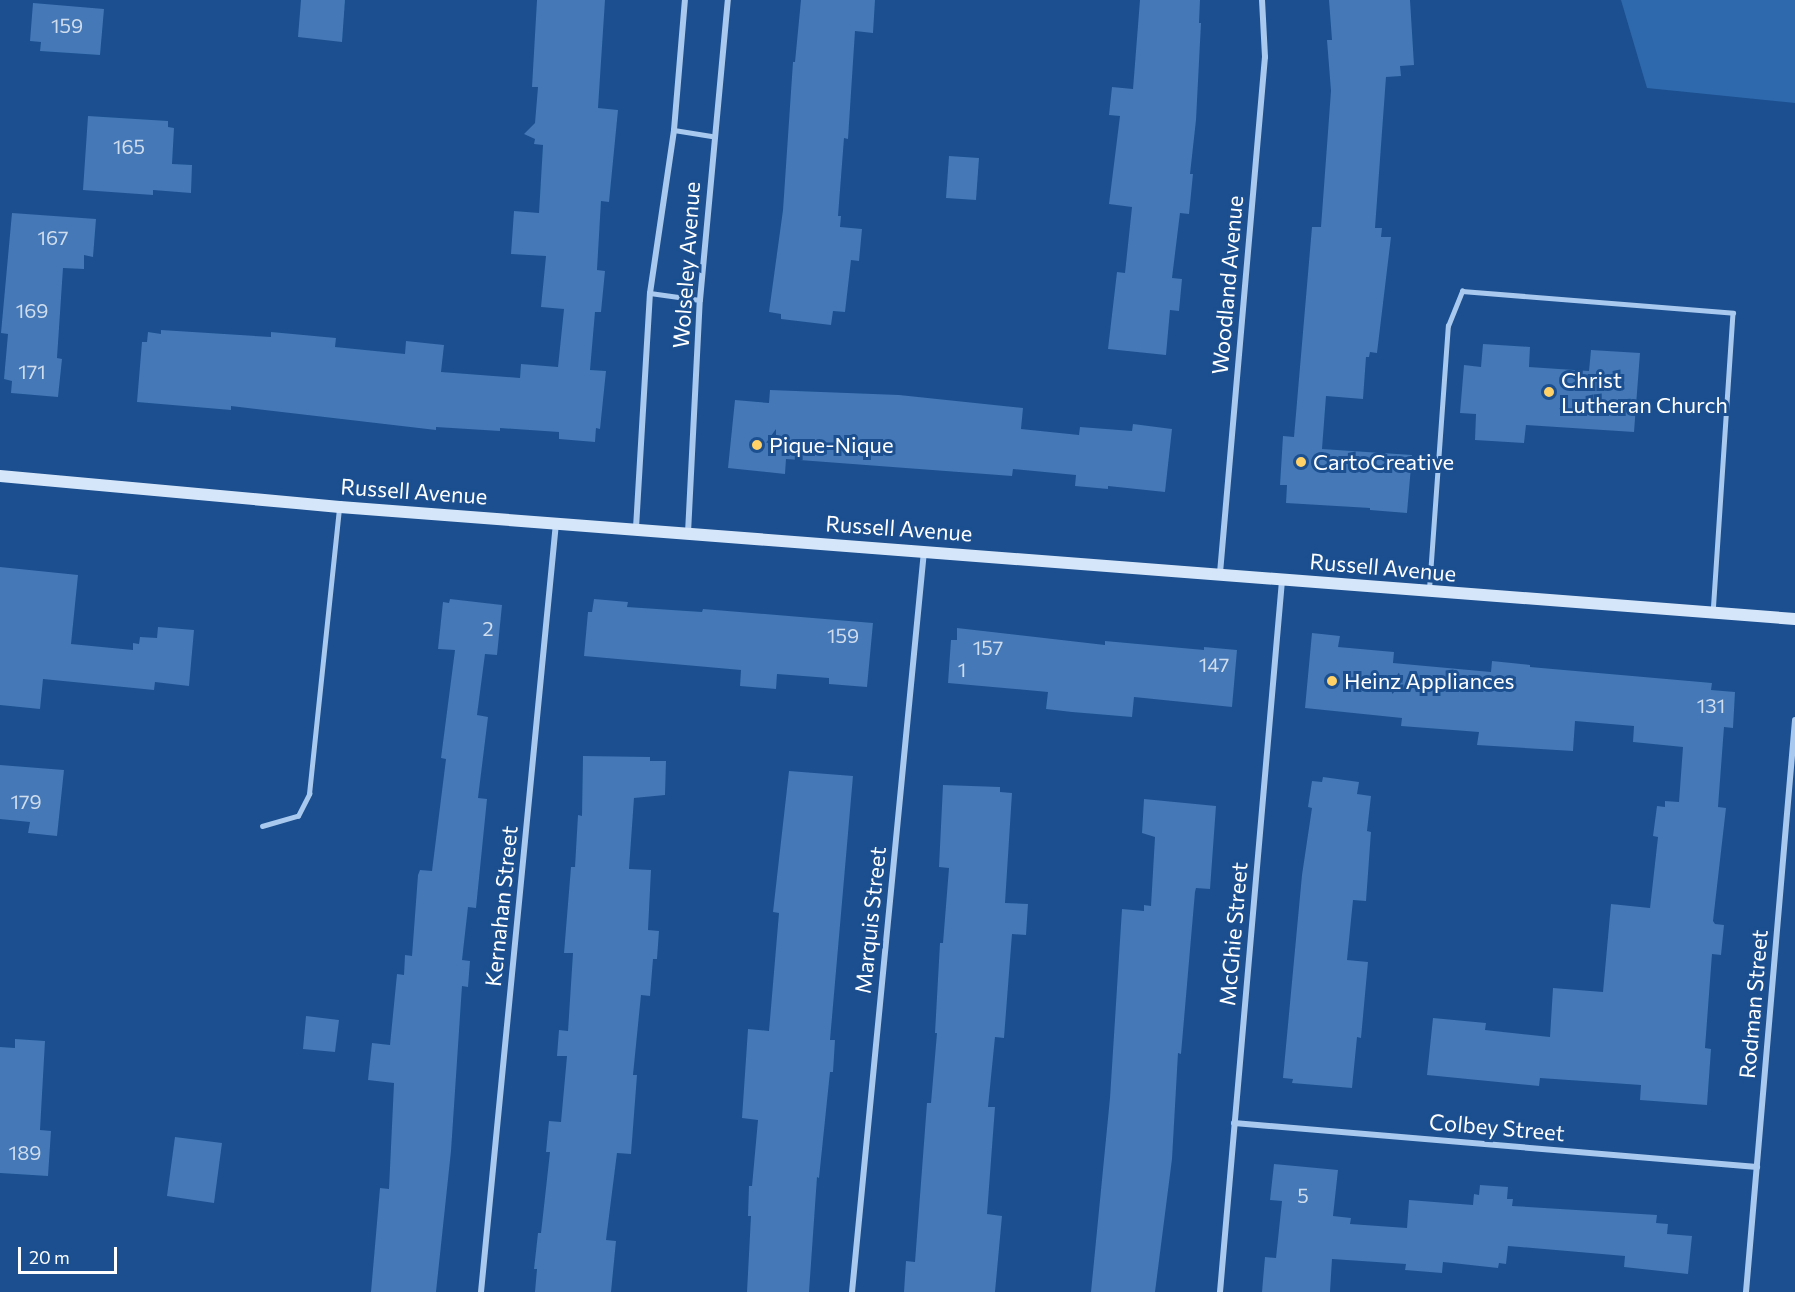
<!DOCTYPE html>
<html>
<head>
<meta charset="utf-8">
<style>
  body { margin:0 }
  #map { position:relative; width:1795px; height:1292px; overflow:hidden; background:#1b4f8f; font-family:Commissioner,sans-serif }
  div>[style] { position:absolute }
  [style*='--x'] { left:calc(var(--x)*1px); top:calc(var(--y)*1px); width:calc(var(--w)*1px); rotate:calc(var(--a)*1deg) }
  .green>* { inset:0; background:#2e69ad }
  .building>* { inset:0; background:#4478b7 }
  .lane>* { height:4.5px; margin:-2.25px; padding:0 2.25px; transform-origin:2.25px; border-radius:2.25px; background:#a9c9ee }
  .street>* { height:6px; margin:-3px; padding:0 3px; transform-origin:3px; border-radius:3px; background:#a9c9ee }
  .secondary>* { height:12px; margin:-6px; padding:0 6px; transform-origin:6px; border-radius:6px; background:#d6e6fa }
  .dots>* { width:16px; height:16px; translate:-50% -50%; box-sizing:border-box; border:3px solid #1b4f8f; border-radius:50% }
  span { translate:-50% -50%; white-space:nowrap; text-align:center; line-height:1.15; -webkit-text-stroke:6px #1b4f8f; paint-order:stroke }
  .number-label { font-size:20px; color:#d0dded }
  .number-label span { -webkit-text-stroke-width:0 }
  .street-label { font-size:22px; color:#fff }
  .poi-label { font-size:22px; color:#fff }
  .left { translate:0 -50%; text-align:left }
  .scale { position:absolute; left:18px; top:1247px; width:99px; height:27px; box-sizing:border-box; border:3px solid #fff; border-top:0; padding-left:8px; font-size:18px; line-height:21px; white-space:nowrap; color:#fff; -webkit-text-stroke:4px #1b4f8f; paint-order:stroke }
</style>
</head>
<body>
<div id="map">
  <div class="green">
    <i style="clip-path:polygon(1621px 0,1795px 0,1795px 103px,1647px 88px)"></i>
  </div>
  <div class="building">
    <i style="clip-path:polygon(301px 0,345px 0,342px 42px,298px 37px)"></i>
    <i style="clip-path:polygon(537px 0,605px 0,598px 108px,618px 110px,609px 202px,601px 201px,597px 270px,605px 271px,601px 312px,595px 312px,590px 370px,606px 371px,600px 429px,596px 428px,595px 442px,559px 439px,559px 432px,500px 428px,500px 431px,436px 427px,436px 430px,231px 406px,231px 410px,137px 402px,142px 342px,147px 342px,148px 332px,161px 334px,161px 330px,271px 337px,271px 332px,336px 338px,335px 347px,405px 354px,406px 341px,444px 345px,441px 372px,520px 378px,521px 364px,558px 367px,564px 309px,541px 307px,546px 256px,511px 254px,514px 211px,539px 213px,543px 145px,534px 144px,535px 139px,524px 134px,535px 123px,538px 87px,532px 87px)"></i>
    <i style="clip-path:polygon(801px 0,875px 0,873px 33px,855px 31px,848px 139px,844px 138px,838px 216px,841px 216px,840px 227px,862px 229px,859px 261px,851px 260px,845px 312px,833px 311px,831px 325px,781px 319px,781px 314px,769px 312px,783px 210px,793px 62px,795px 62px)"></i>
    <i style="clip-path:polygon(1140px 0,1200px 0,1199px 23px,1201px 23px,1196px 120px,1190px 174px,1193px 174px,1189px 214px,1180px 213px,1172px 278px,1182px 279px,1179px 311px,1170px 310px,1166px 355px,1108px 349px,1117px 272px,1125px 273px,1132px 207px,1109px 204px,1120px 116px,1109px 115px,1112px 87px,1133px 89px)"></i>
    <i style="clip-path:polygon(1329px 0,1410px 0,1414px 65px,1400px 66px,1401px 76px,1386px 77px,1375px 228px,1382px 228px,1381px 237px,1391px 237px,1377px 353px,1370px 352px,1369px 357px,1366px 357px,1363px 399px,1326px 396px,1322px 449px,1412px 455px,1407px 513px,1370px 510px,1370px 508px,1286px 503px,1287px 485px,1280px 485px,1283px 436px,1294px 437px,1312px 227px,1321px 227px,1331px 91px,1327px 40px,1332px 40px)"></i>
    <i style="clip-path:polygon(33px 3px,104px 9px,100px 55px,40px 51px,41px 42px,30px 41px)"></i>
    <i style="clip-path:polygon(88px 116px,168px 121px,168px 127px,174px 128px,172px 164px,192px 165px,191px 193px,153px 190px,153px 195px,83px 190px)"></i>
    <i style="clip-path:polygon(949px 156px,979px 158px,976px 200px,946px 198px)"></i>
    <i style="clip-path:polygon(12px 213px,96px 219px,93px 257px,84px 255px,84px 269px,63px 268px,57px 358px,62px 359px,58px 397px,11px 393px,12px 381px,4px 379px,8px 334px,1px 333px)"></i>
    <i style="clip-path:polygon(1483px 344px,1530px 347px,1529px 367px,1589px 371px,1591px 350px,1640px 353px,1634px 432px,1526px 425px,1524px 443px,1475px 440px,1476px 414px,1460px 413px,1464px 365px,1481px 367px)"></i>
    <i style="clip-path:polygon(770px 390px,899px 395px,1023px 408px,1021px 429px,1079px 435px,1080px 427px,1132px 431px,1133px 424px,1172px 429px,1165px 492px,1108px 486px,1108px 489px,1075px 486px,1076px 475px,1013px 469px,1012px 476px,786px 459px,785px 474px,728px 468px,735px 400px,769px 403px)"></i>
    <i style="clip-path:polygon(0 567px,78px 575px,71px 644px,133px 650px,133px 643px,139px 644px,140px 637px,157px 638px,158px 627px,194px 630px,189px 686px,155px 682px,154px 690px,43px 679px,40px 709px,0 705px)"></i>
    <i style="clip-path:polygon(450px 599px,502px 605px,497px 655px,485px 654px,477px 715px,488px 717px,478px 798px,487px 799px,476px 908px,468px 907px,462px 960px,470px 961px,468px 987px,462px 986px,451px 1151px,436px 1292px,371px 1292px,380px 1188px,389px 1189px,394px 1083px,368px 1080px,372px 1043px,390px 1045px,397px 974px,404px 975px,405px 955px,412px 956px,418px 875px,420px 870px,432px 871px,446px 759px,441px 758px,455px 650px,438px 649px,443px 602px,449px 603px)"></i>
    <i style="clip-path:polygon(594px 599px,628px 602px,627px 607px,702px 612px,703px 609px,873px 623px,867px 687px,829px 684px,829px 678px,777px 674px,776px 689px,740px 686px,741px 670px,584px 656px,588px 612px,592px 612px)"></i>
    <i style="clip-path:polygon(957px 628px,1105px 645px,1105px 641px,1204px 650px,1204px 647px,1237px 650px,1232px 707px,1134px 697px,1132px 717px,1072px 712px,1046px 709px,1048px 692px,948px 683px,951px 640px,957px 640px)"></i>
    <i style="clip-path:polygon(1312px 633px,1340px 636px,1338px 647px,1394px 652px,1393px 663px,1491px 672px,1492px 661px,1530px 665px,1530px 667px,1712px 683px,1711px 690px,1735px 692px,1733px 728px,1724px 727px,1718px 807px,1726px 808px,1713px 921px,1715px 924px,1724px 925px,1721px 955px,1712px 954px,1705px 1048px,1711px 1049px,1707px 1105px,1640px 1100px,1641px 1085px,1540px 1078px,1539px 1086px,1427px 1075px,1433px 1018px,1486px 1023px,1485px 1030px,1550px 1037px,1553px 988px,1603px 992px,1611px 904px,1650px 908px,1658px 837px,1653px 836px,1657px 806px,1665px 807px,1665px 801px,1679px 802px,1683px 747px,1633px 742px,1634px 726px,1575px 721px,1573px 751px,1477px 745px,1479px 732px,1401px 726px,1402px 718px,1305px 708px)"></i>
    <i style="clip-path:polygon(583px 756px,650px 757px,650px 761px,666px 761px,665px 795px,634px 798px,629px 869px,651px 870px,648px 930px,659px 931px,657px 959px,653px 959px,650px 996px,641px 995px,633px 1075px,637px 1075px,631px 1154px,617px 1153px,606px 1240px,616px 1241px,611px 1292px,535px 1292px,537px 1269px,534px 1269px,538px 1233px,541px 1233px,550px 1152px,546px 1152px,549px 1121px,561px 1122px,567px 1056px,557px 1056px,559px 1030px,568px 1031px,573px 953px,564px 953px,571px 867px,575px 867px,578px 815px,582px 816px)"></i>
    <i style="clip-path:polygon(0 765px,64px 770px,57px 836px,28px 833px,30px 822px,0 819px)"></i>
    <i style="clip-path:polygon(789px 771px,853px 776px,830px 1040px,835px 1040px,833px 1072px,830px 1072px,819px 1178px,817px 1177px,809px 1292px,747px 1292px,751px 1216px,748px 1216px,749px 1186px,752px 1186px,758px 1120px,742px 1118px,748px 1029px,769px 1031px,779px 913px,773px 912px)"></i>
    <i style="clip-path:polygon(1323px 777px,1359px 782px,1357px 794px,1371px 796px,1367px 831px,1371px 832px,1366px 901px,1353px 900px,1347px 960px,1368px 962px,1361px 1038px,1357px 1037px,1352px 1088px,1292px 1083px,1293px 1079px,1283px 1078px,1302px 875px,1312px 808px,1308px 807px,1312px 781px,1322px 782px)"></i>
    <i style="clip-path:polygon(943px 785px,1000px 787px,1000px 792px,1012px 793px,1005px 903px,1028px 904px,1026px 935px,1012px 934px,1004px 1038px,995px 1037px,988px 1107px,995px 1107px,987px 1214px,1002px 1216px,995px 1292px,904px 1292px,906px 1261px,915px 1262px,927px 1103px,931px 1103px,937px 1033px,935px 1033px,940px 943px,943px 943px,949px 868px,939px 867px)"></i>
    <i style="clip-path:polygon(1144px 799px,1216px 806px,1210px 889px,1196px 888px,1195px 892px,1181px 1054px,1178px 1053px,1172px 1159px,1155px 1292px,1091px 1292px,1110px 1098px,1122px 909px,1144px 911px,1144px 905px,1151px 906px,1155px 837px,1142px 833px)"></i>
    <i style="clip-path:polygon(306px 1016px,339px 1020px,335px 1052px,303px 1049px)"></i>
    <i style="clip-path:polygon(15px 1039px,45px 1041px,40px 1130px,51px 1131px,48px 1176px,0 1173px,0 1047px,15px 1048px)"></i>
    <i style="clip-path:polygon(175px 1137px,222px 1143px,214px 1203px,167px 1196px)"></i>
    <i style="clip-path:polygon(1274px 1164px,1338px 1170px,1333px 1216px,1351px 1218px,1350px 1224px,1407px 1228px,1409px 1200px,1473px 1205px,1474px 1194px,1479px 1195px,1480px 1185px,1508px 1187px,1507px 1199px,1513px 1199px,1512px 1206px,1657px 1215px,1656px 1223px,1668px 1224px,1667px 1234px,1692px 1236px,1688px 1274px,1624px 1267px,1625px 1256px,1508px 1246px,1506px 1264px,1499px 1263px,1498px 1268px,1443px 1262px,1442px 1273px,1405px 1270px,1406px 1264px,1332px 1259px,1330px 1292px,1262px 1292px,1265px 1257px,1276px 1258px,1282px 1201px,1270px 1200px)"></i>
  </div>
  <div class="lane">
    <i style="--x:674;--y:130;--w:39;--a:9"></i>
    <i style="--x:650;--y:293;--w:50;--a:8"></i>
    <i style="--x:1429;--y:589;--w:264;--a:-85.9"></i>
    <i style="--x:1448;--y:326;--w:38;--a:-68"></i>
    <i style="--x:1462;--y:291;--w:272;--a:4.6"></i>
    <i style="--x:1733;--y:313;--w:300;--a:93.8"></i>
    <i style="--x:262;--y:826;--w:37;--a:-16"></i>
    <i style="--x:298;--y:816;--w:25;--a:-63"></i>
    <i style="--x:309;--y:794;--w:287;--a:-84"></i>
  </div>
  <div class="street">
    <i style="--x:636;--y:528;--w:235;--a:-86.6"></i>
    <i style="--x:650;--y:293;--w:165;--a:-81.6"></i>
    <i style="--x:674;--y:130;--w:130;--a:-85.2"></i>
    <i style="--x:688;--y:533;--w:233;--a:-87.1"></i>
    <i style="--x:700;--y:300;--w:301;--a:-84.7"></i>
    <i style="--x:1220;--y:573;--w:518;--a:-85.02"></i>
    <i style="--x:1265;--y:57;--w:57;--a:-93"></i>
    <i style="--x:1234;--y:1123;--w:525;--a:4.81"></i>
    <i style="--x:481;--y:1292;--w:773;--a:-84.43"></i>
    <i style="--x:852;--y:1292;--w:744;--a:-84.45"></i>
    <i style="--x:1220;--y:1292;--w:715;--a:-85.02"></i>
    <i style="--x:1746;--y:1292;--w:574;--a:-85.1"></i>
  </div>
  <div class="secondary">
    <i style="--x:0;--y:476;--w:341;--a:5.2"></i>
    <i style="--x:340;--y:507;--w:1459;--a:4.4"></i>
  </div>
  <div class="dots">
    <i style="left:1549px;top:392px;background:#ffd166"></i>
    <i style="left:757px;top:445px;background:#ffd166"></i>
    <i style="left:1301px;top:462px;background:#ffd166"></i>
    <i style="left:1332px;top:681px;background:#ffd166"></i>
  </div>
  <div class="number-label">
    <span style="left:67px;top:25px">159</span>
    <span style="left:129px;top:146px">165</span>
    <span style="left:53px;top:237px">167</span>
    <span style="left:32px;top:310px">169</span>
    <span style="left:32px;top:371px">171</span>
    <span style="left:488px;top:628px">2</span>
    <span style="left:843px;top:635px">159</span>
    <span style="left:988px;top:647px">157</span>
    <span style="left:1214px;top:664px">147</span>
    <span style="left:962px;top:669px">1</span>
    <span style="left:1711px;top:705px">131</span>
    <span style="left:26px;top:801px">179</span>
    <span style="left:25px;top:1152px">189</span>
    <span style="left:1303px;top:1195px">5</span>
  </div>
  <div class="street-label">
    <span style="left:686px;top:265px;rotate:-86deg">Wolseley Avenue</span>
    <span style="left:1227px;top:285px;rotate:-85deg">Woodland Avenue</span>
    <span style="left:414px;top:491px;rotate:4deg">Russell Avenue</span>
    <span style="left:899px;top:528px;rotate:4deg">Russell Avenue</span>
    <span style="left:1383px;top:567px;rotate:5deg">Russell Avenue</span>
    <span style="left:501px;top:906px;rotate:-84deg">Kernahan Street</span>
    <span style="left:870px;top:920px;rotate:-84deg">Marquis Street</span>
    <span style="left:1233px;top:934px;rotate:-85deg">McGhie Street</span>
    <span style="left:1753px;top:1004px;rotate:-85deg">Rodman Street</span>
    <span style="left:1497px;top:1127px;rotate:5deg">Colbey Street</span>
  </div>
  <div class="poi-label">
    <span class="left" style="left:1561px;top:392px">Christ<br>Lutheran Church</span>
    <span class="left" style="left:769px;top:445px">Pique-Nique</span>
    <span class="left" style="left:1313px;top:462px">CartoCreative</span>
    <span class="left" style="left:1344px;top:681px">Heinz Appliances</span>
  </div>
  <div class="scale">20 m</div>
</div>
</body>
</html>
